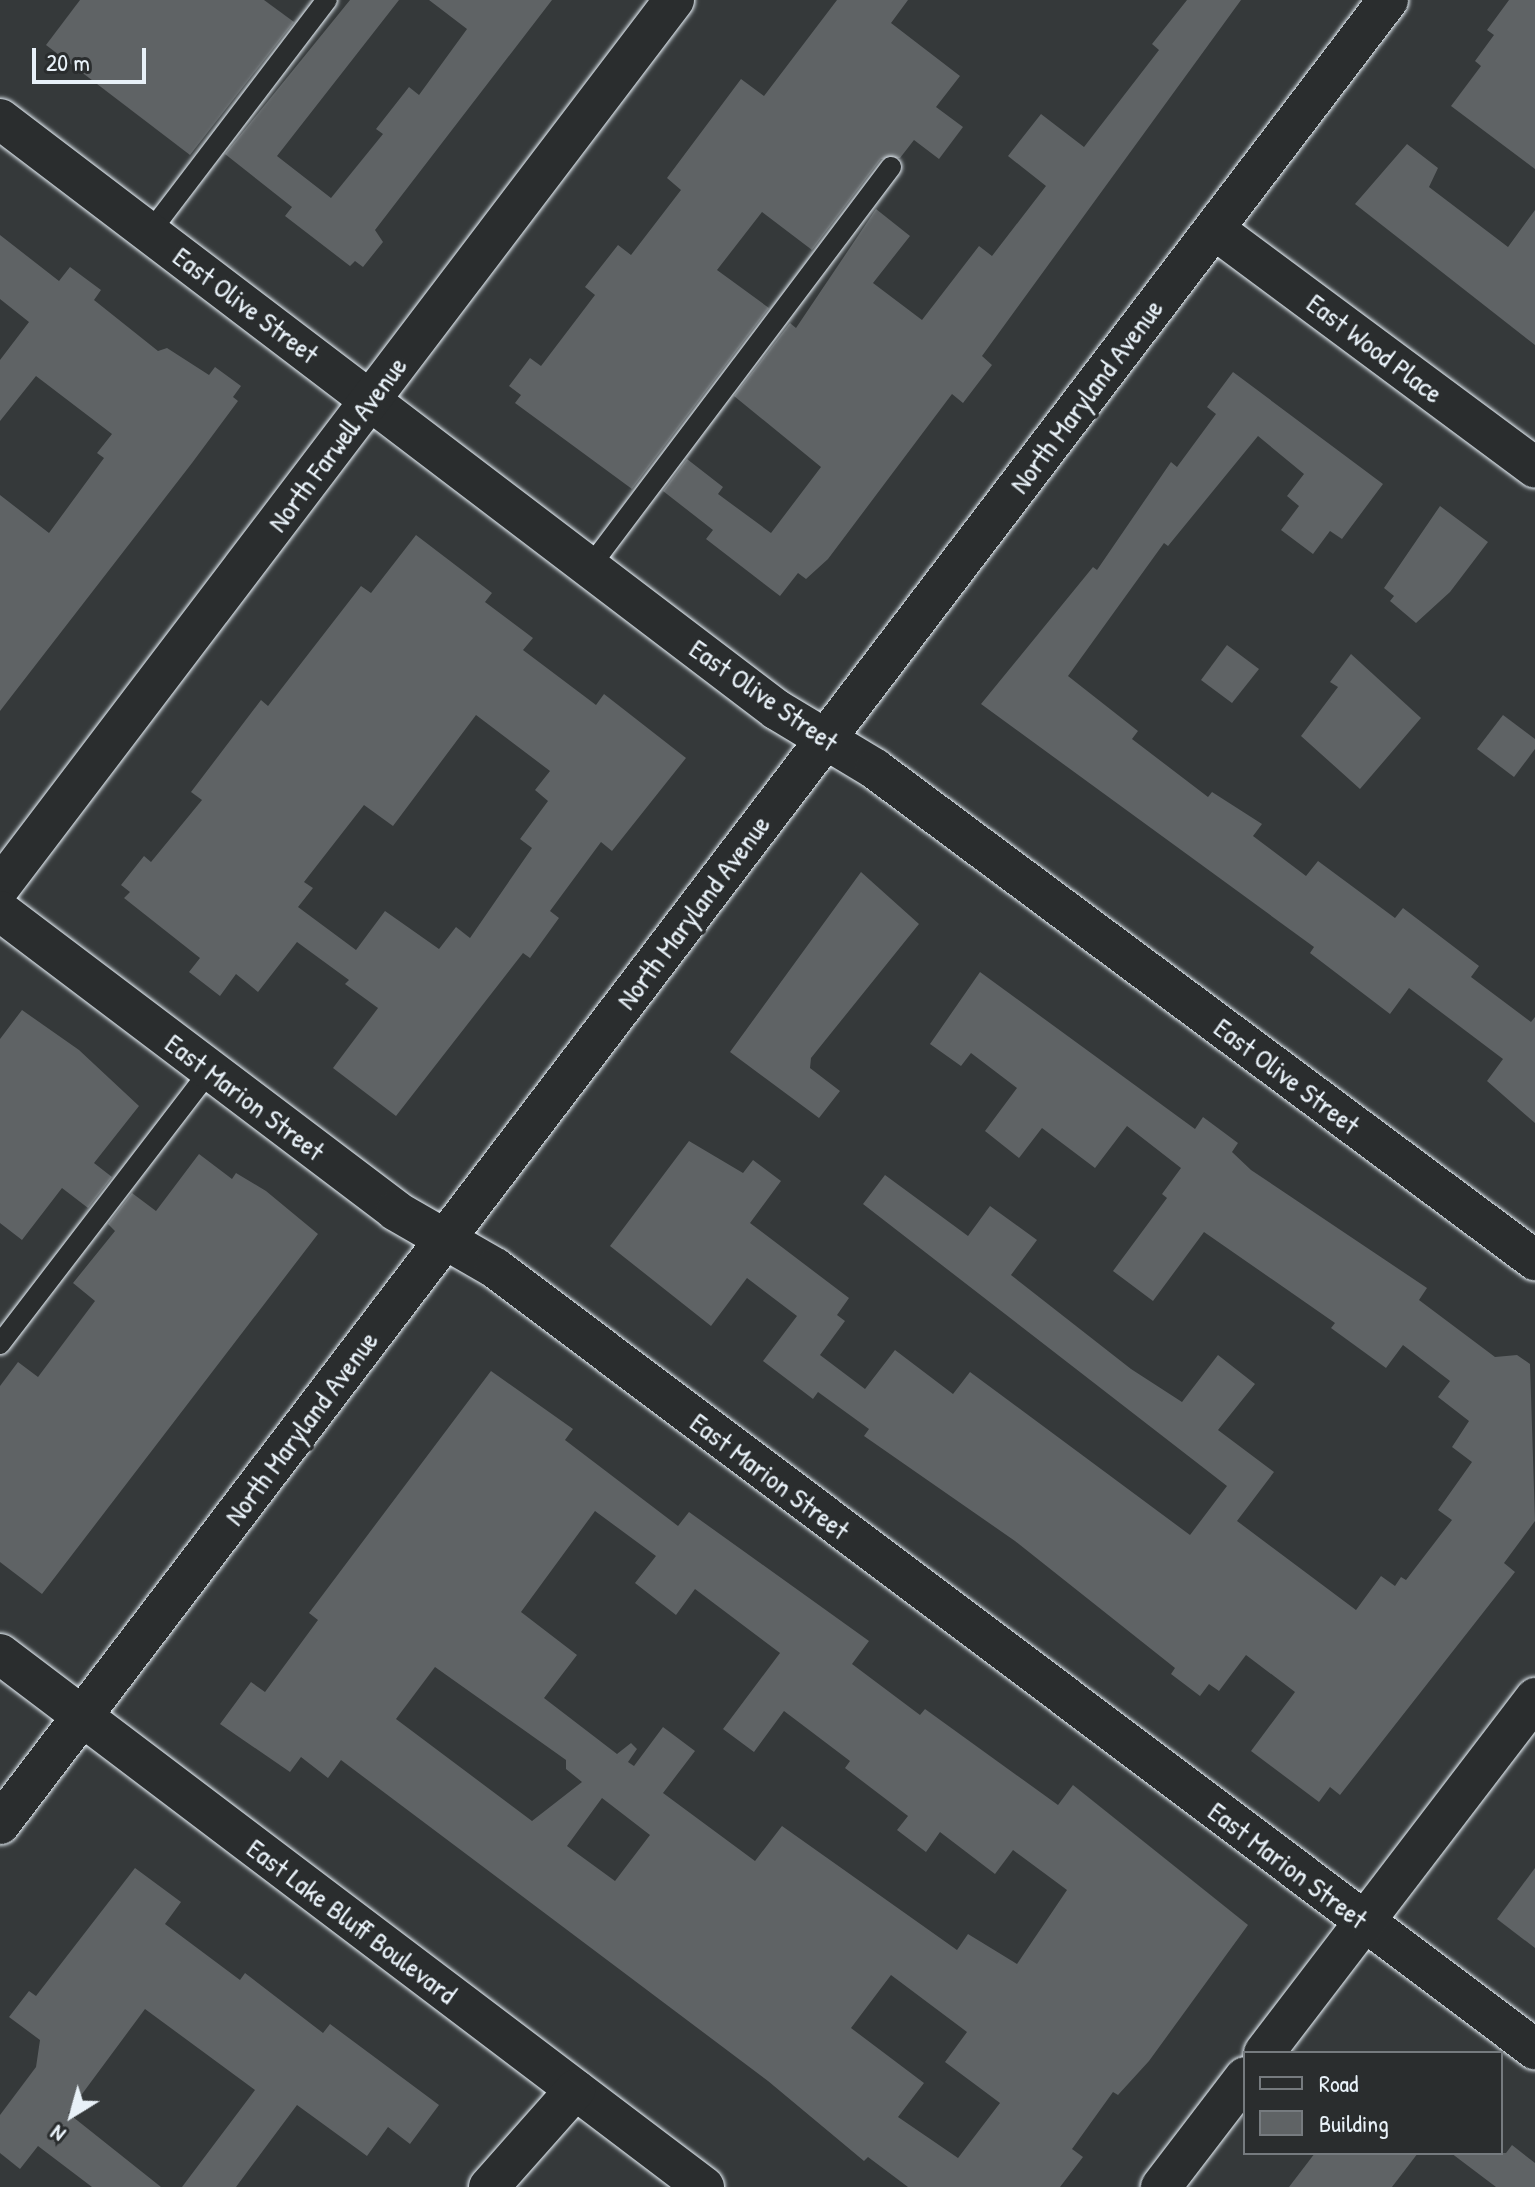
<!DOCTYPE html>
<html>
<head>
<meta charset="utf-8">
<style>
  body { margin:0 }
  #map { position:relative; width:1535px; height:2187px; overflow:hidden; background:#35393a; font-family:"Patrick Hand",sans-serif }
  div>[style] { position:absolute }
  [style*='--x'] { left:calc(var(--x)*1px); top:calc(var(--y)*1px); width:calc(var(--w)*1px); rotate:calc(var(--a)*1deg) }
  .building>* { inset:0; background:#5f6365 }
  .roads { filter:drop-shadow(0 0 2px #e8f1f8) drop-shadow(0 0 2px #e8f1f8) }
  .lane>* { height:20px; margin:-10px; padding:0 10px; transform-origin:10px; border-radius:10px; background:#2a2d2e }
  .street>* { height:40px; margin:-20px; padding:0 20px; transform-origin:20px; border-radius:20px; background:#2a2d2e }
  span { translate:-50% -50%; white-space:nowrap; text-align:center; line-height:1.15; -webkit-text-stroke:7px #2a2d2e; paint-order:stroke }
  .street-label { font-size:28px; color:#e8f1f8 }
  .legend { position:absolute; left:1243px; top:2051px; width:260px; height:104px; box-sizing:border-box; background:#2a2d2e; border:2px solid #767b7f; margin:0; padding:10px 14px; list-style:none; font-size:24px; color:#e8f1f8 }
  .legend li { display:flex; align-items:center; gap:16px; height:40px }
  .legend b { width:40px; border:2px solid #767b7f }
  .north { position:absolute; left:32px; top:2075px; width:80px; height:80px; -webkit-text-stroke:6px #2a2d2e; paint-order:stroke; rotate:217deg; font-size:22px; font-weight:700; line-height:32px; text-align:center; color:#e8f1f8 }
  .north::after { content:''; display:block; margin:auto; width:28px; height:36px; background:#e8f1f8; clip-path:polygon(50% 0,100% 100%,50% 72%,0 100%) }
  .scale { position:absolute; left:32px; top:48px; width:114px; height:36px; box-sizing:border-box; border:4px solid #e8f1f8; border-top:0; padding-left:10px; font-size:24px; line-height:28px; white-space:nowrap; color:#e8f1f8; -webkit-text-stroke:6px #2a2d2e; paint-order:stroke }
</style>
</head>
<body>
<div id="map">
  <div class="building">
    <i style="clip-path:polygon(80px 0,264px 0,294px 22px,190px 155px,46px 45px)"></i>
    <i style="clip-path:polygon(350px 0,399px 0,277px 156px,331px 198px,383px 134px,376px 129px,409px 87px,419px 95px,467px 29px,429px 0,552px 0,375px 230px,383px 242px,363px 267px,355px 261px,350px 266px,285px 216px,292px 207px,225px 154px)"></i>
    <i style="clip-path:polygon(837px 0,908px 0,891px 23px,960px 76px,936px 107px,963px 127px,939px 159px,914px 140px,900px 158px,881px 159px,812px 250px,762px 212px,717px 270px,769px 308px,632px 489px,515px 403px,521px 395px,509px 386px,530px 358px,541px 366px,595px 295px,585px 287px,618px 245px,631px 255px,681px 190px,667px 178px,741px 79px,764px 96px)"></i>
    <i style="clip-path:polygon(1187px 0,1241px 0,982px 356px,992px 365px,963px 403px,952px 394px,828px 559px,806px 579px,798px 573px,780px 596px,706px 539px,713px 530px,663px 491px,687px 459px,723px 487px,718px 494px,771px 533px,821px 467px,734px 396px,790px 323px,796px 328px,876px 209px,910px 236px,873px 283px,922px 320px,979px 246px,992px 256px,1046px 186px,1008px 156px,1041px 114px,1084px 147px,1159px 50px,1152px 44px)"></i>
    <i style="clip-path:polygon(1509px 0,1535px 0,1535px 169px,1451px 106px,1481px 66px,1475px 61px,1494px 35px,1487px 30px)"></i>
    <i style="clip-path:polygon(1407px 144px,1438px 168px,1429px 187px,1508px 247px,1535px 210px,1535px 345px,1355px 204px)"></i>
    <i style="clip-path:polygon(0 235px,59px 281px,70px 267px,101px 290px,94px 300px,158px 351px,167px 348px,209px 375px,215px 367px,241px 386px,233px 397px,238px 401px,192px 463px,0 711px,0 495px,49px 533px,104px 458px,97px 453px,112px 434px,36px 376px,0 421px,0 360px,29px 322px,0 299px)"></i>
    <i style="clip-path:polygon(1233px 372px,1383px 484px,1342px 539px,1330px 531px,1313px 554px,1281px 530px,1299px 506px,1287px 496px,1304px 474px,1258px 436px,1168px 546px,1164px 543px,1068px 676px,1138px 731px,1132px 739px,1208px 797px,1212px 792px,1262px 824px,1253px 836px,1306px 876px,1318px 861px,1395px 918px,1403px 908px,1479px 966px,1471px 977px,1531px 1022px,1535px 1017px,1535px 1123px,1487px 1081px,1503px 1059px,1409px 988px,1390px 1014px,1310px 953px,1314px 947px,981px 704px,1093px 567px,1097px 570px,1171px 462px,1177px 467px,1216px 414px,1207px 407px)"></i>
    <i style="clip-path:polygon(1440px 506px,1488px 542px,1450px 592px,1416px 623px,1390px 601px,1394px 596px,1384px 588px)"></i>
    <i style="clip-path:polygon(evenodd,416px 535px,492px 593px,485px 602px,533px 638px,523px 650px,596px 705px,604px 694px,686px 758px,612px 851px,601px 842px,550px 911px,559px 918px,530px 958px,523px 953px,396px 1116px,333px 1068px,378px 1008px,345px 984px,349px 980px,297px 942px,258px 992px,236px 974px,220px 996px,189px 972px,200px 958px,124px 898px,130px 892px,121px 885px,144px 856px,151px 862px,202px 800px,191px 792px,261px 700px,268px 706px,361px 586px,371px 593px,416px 535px,476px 715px,550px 771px,535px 790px,548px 801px,520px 839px,532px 848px,470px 938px,456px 927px,439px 949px,385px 911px,356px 950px,298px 907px,313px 888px,304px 882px,364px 805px,393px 826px,476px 715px)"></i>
    <i style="clip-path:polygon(1227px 645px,1259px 669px,1232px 703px,1201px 680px)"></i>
    <i style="clip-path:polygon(1351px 654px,1421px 718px,1360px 789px,1301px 736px,1338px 687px,1330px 682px)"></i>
    <i style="clip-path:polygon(1503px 715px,1535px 739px,1535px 749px,1514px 777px,1477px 749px)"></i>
    <i style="clip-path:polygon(861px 872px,919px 924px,811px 1058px,810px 1068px,840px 1091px,819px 1118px,730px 1052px)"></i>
    <i style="clip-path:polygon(980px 972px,1195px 1129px,1203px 1117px,1238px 1143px,1232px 1152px,1251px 1170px,1427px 1288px,1419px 1300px,1495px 1357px,1517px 1355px,1530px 1364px,1535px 1521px,1504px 1563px,1515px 1572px,1340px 1795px,1330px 1787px,1319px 1802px,1251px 1751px,1295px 1692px,1246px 1655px,1219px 1691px,1209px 1684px,1200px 1696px,1171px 1674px,1175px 1668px,1015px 1541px,864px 1436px,869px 1429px,818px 1392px,813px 1399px,763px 1361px,797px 1316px,747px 1278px,711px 1326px,610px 1246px,689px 1141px,743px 1173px,753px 1160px,781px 1181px,750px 1223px,849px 1298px,837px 1315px,845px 1321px,820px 1355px,865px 1389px,895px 1350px,953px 1394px,970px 1372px,1190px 1535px,1227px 1486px,863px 1204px,885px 1175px,968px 1236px,990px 1206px,1037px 1240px,1011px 1275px,1131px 1369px,1182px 1402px,1218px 1355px,1255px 1384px,1218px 1430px,1274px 1472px,1237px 1521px,1356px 1610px,1381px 1576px,1395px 1586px,1401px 1577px,1406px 1580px,1452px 1520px,1438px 1510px,1472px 1462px,1452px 1447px,1469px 1421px,1438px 1397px,1450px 1381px,1403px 1345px,1386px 1368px,1331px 1328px,1335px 1323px,1204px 1232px,1153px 1301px,1113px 1271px,1167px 1198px,1162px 1194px,1181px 1168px,1127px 1126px,1095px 1168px,1042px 1128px,1019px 1158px,985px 1131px,1017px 1088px,971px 1053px,961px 1066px,930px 1044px)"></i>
    <i style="clip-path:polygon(22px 1010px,79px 1050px,139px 1106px,94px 1163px,112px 1177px,88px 1208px,62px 1188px,22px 1240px,0 1223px,0 1039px)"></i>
    <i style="clip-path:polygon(199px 1154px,232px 1179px,236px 1173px,266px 1191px,318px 1234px,42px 1594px,0 1562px,0 1386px,18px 1362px,38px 1377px,95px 1301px,73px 1283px,115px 1231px,108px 1224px,132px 1193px,156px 1211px)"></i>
    <i style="clip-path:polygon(evenodd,491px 1371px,573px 1429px,565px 1440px,678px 1526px,689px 1512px,869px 1641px,852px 1664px,920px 1715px,925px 1709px,1058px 1805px,1073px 1785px,1248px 1925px,1149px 2061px,1118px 2095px,1113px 2092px,1072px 2149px,1083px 2157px,1060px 2187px,908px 2187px,868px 2157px,864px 2161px,768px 2081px,341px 1760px,328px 1778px,301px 1757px,290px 1772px,220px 1724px,251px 1682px,265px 1692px,318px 1620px,309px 1613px,491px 1371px,595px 1511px,656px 1556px,635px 1583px,676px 1615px,695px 1589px,780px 1653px,723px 1729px,754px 1752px,784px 1711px,850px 1761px,845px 1768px,908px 1816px,897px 1830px,926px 1852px,940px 1832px,995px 1874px,1013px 1850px,1067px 1890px,1017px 1964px,968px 1934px,957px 1950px,782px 1826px,755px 1861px,663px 1793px,695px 1751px,663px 1727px,634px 1766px,628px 1762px,637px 1749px,631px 1743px,617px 1754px,544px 1698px,577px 1655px,521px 1612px,595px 1511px,491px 1371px,435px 1667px,566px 1760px,566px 1769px,582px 1782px,532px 1821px,396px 1719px,435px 1667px,491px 1371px,602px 1798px,650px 1835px,615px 1881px,567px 1846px,602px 1798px,491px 1371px,891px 1975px,967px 2032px,945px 2062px,1000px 2103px,958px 2158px,898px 2117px,924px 2083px,851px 2028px,891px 1975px)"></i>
    <i style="clip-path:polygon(135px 1868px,181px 1902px,165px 1924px,240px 1980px,245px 1973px,323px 2033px,330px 2024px,439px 2105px,410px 2144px,388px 2127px,367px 2156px,297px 2105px,236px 2187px,182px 2187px,255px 2090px,145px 2009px,68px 2113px,161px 2187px,92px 2187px,38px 2146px,20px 2169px,0 2153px,0 2115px,36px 2067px,40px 2040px,9px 2017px,29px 1991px,36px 1996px)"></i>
    <i style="clip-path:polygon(1535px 1868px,1535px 1948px,1497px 1919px)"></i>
    <i style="clip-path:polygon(1512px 2145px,1535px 2163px,1535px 2187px,1496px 2187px,1451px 2153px,1506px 2153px)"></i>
    <i style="clip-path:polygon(1315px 2153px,1418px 2153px,1392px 2187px,1289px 2187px)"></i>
  </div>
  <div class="roads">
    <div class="lane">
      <i style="--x:150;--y:232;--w:292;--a:-52.7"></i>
      <i style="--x:589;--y:568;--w:502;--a:-53.02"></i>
      <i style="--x:0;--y:1344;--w:345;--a:-52.5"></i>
    </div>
    <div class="street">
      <i style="--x:0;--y:119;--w:976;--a:37.26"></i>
      <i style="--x:777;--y:710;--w:114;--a:31"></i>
      <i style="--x:875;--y:769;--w:823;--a:36.65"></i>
      <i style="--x:1214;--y:229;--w:400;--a:36.6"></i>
      <i style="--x:0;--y:887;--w:1114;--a:-52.77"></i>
      <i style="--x:0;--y:911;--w:497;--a:37.1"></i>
      <i style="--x:396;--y:1211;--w:114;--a:29.9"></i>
      <i style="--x:495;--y:1268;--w:1301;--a:36.91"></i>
      <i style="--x:0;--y:1654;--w:883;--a:37.13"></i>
      <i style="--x:0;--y:1824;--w:2292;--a:-52.73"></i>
      <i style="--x:1264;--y:2053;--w:447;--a:-52.6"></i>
      <i style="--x:489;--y:2187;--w:130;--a:-48.4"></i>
      <i style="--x:1161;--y:2187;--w:138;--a:-52.6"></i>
    </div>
  </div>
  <div class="street-label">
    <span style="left:246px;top:305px;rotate:37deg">East Olive Street</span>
    <span style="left:1375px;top:348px;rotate:37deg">East Wood Place</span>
    <span style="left:1086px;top:396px;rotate:-53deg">North Maryland Avenue</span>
    <span style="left:337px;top:444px;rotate:-53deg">North Farwell Avenue</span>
    <span style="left:764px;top:695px;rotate:35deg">East Olive Street</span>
    <span style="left:693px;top:912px;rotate:-53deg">North Maryland Avenue</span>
    <span style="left:1287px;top:1076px;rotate:37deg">East Olive Street</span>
    <span style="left:245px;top:1097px;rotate:37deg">East Marion Street</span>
    <span style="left:301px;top:1428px;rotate:-53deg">North Maryland Avenue</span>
    <span style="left:770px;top:1476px;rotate:37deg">East Marion Street</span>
    <span style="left:1288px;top:1865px;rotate:37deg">East Marion Street</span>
    <span style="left:352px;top:1921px;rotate:37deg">East Lake Bluff Boulevard</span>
  </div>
  <ul class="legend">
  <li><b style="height:10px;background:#2a2d2e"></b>Road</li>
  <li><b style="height:22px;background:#5f6365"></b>Building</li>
  </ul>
  <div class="north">N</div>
  <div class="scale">20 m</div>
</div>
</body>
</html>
